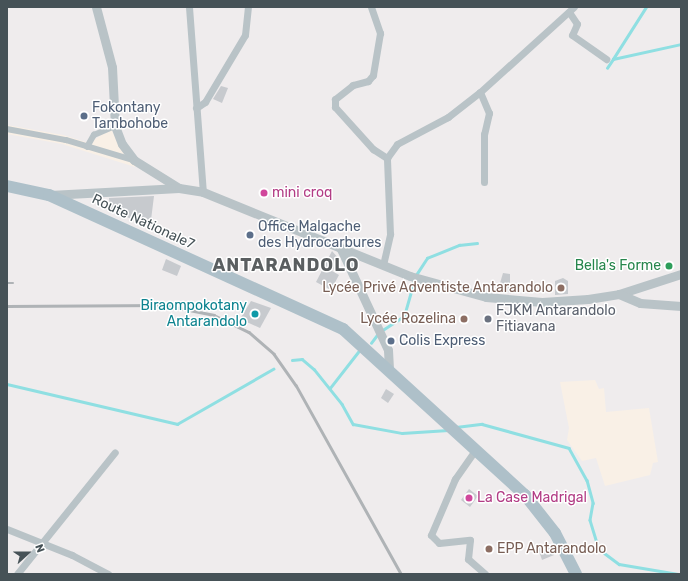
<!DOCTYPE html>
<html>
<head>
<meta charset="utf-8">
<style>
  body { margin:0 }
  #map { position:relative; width:688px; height:581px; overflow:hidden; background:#efeced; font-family:Rubik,sans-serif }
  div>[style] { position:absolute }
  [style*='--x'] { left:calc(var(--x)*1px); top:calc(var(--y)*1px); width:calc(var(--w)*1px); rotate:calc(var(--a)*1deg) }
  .commercial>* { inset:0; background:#f9f0e6 }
  .stream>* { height:2.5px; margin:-1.25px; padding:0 1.25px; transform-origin:1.25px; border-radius:1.25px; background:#8fdfe2 }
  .building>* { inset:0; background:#c7cace }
  .pedestrian>* { height:5.5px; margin:-2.75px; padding:0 2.75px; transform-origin:2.75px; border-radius:2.75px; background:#b9c3c7 }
  .minor>* { height:7px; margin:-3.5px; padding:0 3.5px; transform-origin:3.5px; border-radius:3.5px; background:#b9c3c7 }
  .tertiary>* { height:9px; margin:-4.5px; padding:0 4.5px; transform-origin:4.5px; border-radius:4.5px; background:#b9c3c7 }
  .primary>* { height:12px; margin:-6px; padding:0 6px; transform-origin:6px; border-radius:6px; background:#aec0c9 }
  .rail>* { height:2.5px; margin:-1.25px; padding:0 1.25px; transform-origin:1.25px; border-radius:1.25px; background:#afb3b6 }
  .dots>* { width:11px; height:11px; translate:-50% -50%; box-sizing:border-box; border:2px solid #fff; border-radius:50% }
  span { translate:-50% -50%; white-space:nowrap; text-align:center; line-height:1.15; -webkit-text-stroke:3px #fff; paint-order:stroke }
  .service-label { font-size:14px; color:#4e5e75 }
  .left { translate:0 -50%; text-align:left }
  .hotel-label { font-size:14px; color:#b23c85 }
  .street-label { font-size:14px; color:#465257 }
  .leisure-label { font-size:14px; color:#27864d }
  .right { translate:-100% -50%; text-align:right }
  .education-label { font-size:14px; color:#785e54 }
  .culture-label { font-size:14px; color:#0d838f }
  .worship-label { font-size:14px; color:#5b616d }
  .district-label { font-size:18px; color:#5a5e60; font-weight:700; letter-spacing:1px }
  .frame { position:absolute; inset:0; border:8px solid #465257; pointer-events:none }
  .north { position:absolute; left:8px; top:533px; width:40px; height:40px; -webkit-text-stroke:3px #fff; paint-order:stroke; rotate:69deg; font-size:11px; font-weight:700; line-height:16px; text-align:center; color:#465257 }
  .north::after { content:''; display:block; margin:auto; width:14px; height:18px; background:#465257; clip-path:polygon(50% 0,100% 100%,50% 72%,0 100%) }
</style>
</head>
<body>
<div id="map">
  <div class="commercial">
    <i style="clip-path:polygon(7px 125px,63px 135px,89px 143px,111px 129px,122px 151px,136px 164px,135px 167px,62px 144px,7px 134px)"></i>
    <i style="clip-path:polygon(595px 380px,599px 389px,604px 388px,606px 412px,649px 408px,658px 462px,653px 463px,650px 475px,605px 486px,596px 458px,582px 461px,567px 440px,569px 428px,560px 382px)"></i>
  </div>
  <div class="stream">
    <i style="--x:613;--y:59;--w:62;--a:-57.6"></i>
    <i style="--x:607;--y:68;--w:11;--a:-56"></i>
    <i style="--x:613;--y:59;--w:70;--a:-12.4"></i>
    <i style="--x:416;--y:275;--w:20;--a:-57"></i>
    <i style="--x:427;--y:258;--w:35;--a:-22"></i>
    <i style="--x:459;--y:245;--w:18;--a:-6"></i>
    <i style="--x:381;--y:331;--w:27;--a:-33"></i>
    <i style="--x:404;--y:316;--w:37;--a:-74"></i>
    <i style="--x:371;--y:343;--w:10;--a:-53"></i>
    <i style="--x:292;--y:360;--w:10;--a:-6"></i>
    <i style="--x:302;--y:359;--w:16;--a:40"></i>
    <i style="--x:314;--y:369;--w:45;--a:51.3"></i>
    <i style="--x:342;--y:404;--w:23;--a:61"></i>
    <i style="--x:353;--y:424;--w:50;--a:10.4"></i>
    <i style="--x:402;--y:433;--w:46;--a:-3.7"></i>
    <i style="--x:7;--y:384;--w:175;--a:13.2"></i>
    <i style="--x:177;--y:424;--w:111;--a:-29.8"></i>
    <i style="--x:330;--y:388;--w:46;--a:-52.1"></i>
    <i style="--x:456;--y:427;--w:26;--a:-7"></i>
    <i style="--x:482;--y:424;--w:90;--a:15.4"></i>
    <i style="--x:569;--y:448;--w:37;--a:61"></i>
    <i style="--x:587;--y:480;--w:24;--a:75"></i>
    <i style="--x:593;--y:503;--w:17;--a:100"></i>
    <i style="--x:590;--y:520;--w:30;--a:73"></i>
    <i style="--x:599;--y:549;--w:25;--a:37"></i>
    <i style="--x:619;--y:564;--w:61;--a:9.5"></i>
  </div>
  <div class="building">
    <i style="clip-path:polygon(221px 86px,228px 88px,222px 103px,213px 99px)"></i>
    <i style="clip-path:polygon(154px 196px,150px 228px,110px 209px,109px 198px)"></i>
    <i style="clip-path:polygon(332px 251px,340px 260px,332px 271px,339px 275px,331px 290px,316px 282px)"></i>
    <i style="clip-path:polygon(166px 259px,181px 266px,177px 276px,162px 270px)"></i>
    <i style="clip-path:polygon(503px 273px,510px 274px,510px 292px,498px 290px)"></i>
    <i style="clip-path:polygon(563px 278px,568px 281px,568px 294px,555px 295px,555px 281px)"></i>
    <i style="clip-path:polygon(251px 301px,271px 308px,260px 328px,240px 319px)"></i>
    <i style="clip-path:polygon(386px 389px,394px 394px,388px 403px,381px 398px)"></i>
    <i style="clip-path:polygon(469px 489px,478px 496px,470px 507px,461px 500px)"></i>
    <i style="clip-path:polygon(549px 543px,554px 555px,542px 560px,538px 548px)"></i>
  </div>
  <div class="pedestrian">
    <i style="--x:7;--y:129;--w:60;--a:10.6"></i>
    <i style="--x:66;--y:140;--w:70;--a:16.6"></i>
    <i style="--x:87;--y:147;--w:14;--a:-60"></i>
    <i style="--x:94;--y:135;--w:23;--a:-23"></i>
  </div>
  <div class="minor">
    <i style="--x:189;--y:7;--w:186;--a:85.7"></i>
    <i style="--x:371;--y:7;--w:28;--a:71"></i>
    <i style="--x:380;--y:33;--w:43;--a:99.5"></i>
    <i style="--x:373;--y:75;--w:8;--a:130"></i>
    <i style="--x:368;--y:81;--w:16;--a:165"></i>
    <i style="--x:353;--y:85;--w:23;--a:142"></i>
    <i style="--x:335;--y:99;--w:8;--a:90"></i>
    <i style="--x:335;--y:107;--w:57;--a:47.9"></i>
    <i style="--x:373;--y:149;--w:17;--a:33"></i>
    <i style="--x:569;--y:12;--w:14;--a:56"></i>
    <i style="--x:577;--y:24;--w:12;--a:114"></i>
    <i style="--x:572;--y:35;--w:42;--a:35.2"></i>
    <i style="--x:480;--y:92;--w:23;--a:67"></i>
    <i style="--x:489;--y:113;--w:22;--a:103"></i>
    <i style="--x:484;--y:134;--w:48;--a:90"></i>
    <i style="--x:196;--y:108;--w:11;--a:-34"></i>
    <i style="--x:205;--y:102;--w:78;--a:-59.2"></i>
    <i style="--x:245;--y:35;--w:28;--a:-84"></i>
    <i style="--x:383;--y:265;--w:32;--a:-77"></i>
    <i style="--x:390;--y:234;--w:76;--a:-92.3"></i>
    <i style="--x:387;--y:158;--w:17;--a:-54"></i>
    <i style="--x:397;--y:144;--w:58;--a:-27.9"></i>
    <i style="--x:448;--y:117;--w:39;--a:-38"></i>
    <i style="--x:479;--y:93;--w:128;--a:-42.2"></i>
    <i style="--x:476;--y:449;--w:37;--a:125"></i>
    <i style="--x:455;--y:479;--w:61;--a:113.2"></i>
    <i style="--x:431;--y:535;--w:11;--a:45"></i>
    <i style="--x:439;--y:543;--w:31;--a:-6"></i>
    <i style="--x:470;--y:540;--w:19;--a:96"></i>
    <i style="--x:468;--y:559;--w:23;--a:41"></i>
    <i style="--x:7;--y:529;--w:70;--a:21.8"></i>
    <i style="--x:72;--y:555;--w:41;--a:27.8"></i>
    <i style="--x:17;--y:574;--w:156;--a:-51.2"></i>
  </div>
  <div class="tertiary">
    <i style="--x:96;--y:7;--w:62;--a:75.1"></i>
    <i style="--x:112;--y:67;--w:59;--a:87.1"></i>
    <i style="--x:115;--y:126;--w:19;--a:69"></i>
    <i style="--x:122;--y:144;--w:20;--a:53"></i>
    <i style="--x:134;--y:160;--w:53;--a:31.9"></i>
    <i style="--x:50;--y:195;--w:129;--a:-3.1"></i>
    <i style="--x:179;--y:188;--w:24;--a:9"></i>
    <i style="--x:203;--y:192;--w:223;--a:22.1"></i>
    <i style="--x:410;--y:276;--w:79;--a:15.4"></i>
    <i style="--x:486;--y:297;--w:56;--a:5.1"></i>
    <i style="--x:542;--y:302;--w:46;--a:-3.7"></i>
    <i style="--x:588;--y:299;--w:31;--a:-9"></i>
    <i style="--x:619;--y:294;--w:65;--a:-17.9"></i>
    <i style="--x:341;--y:249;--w:111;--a:65"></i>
    <i style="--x:388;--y:350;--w:20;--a:87"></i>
    <i style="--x:619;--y:294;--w:23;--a:23"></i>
    <i style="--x:640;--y:303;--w:41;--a:4.2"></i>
  </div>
  <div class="primary">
    <i style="--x:7;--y:186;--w:43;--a:12.1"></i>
    <i style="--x:49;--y:195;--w:323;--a:24.5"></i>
    <i style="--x:343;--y:329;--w:246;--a:42.4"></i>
    <i style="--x:525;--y:495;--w:48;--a:51.7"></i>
    <i style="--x:555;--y:533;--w:46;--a:62.9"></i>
  </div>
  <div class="rail">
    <i style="--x:7;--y:283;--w:6;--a:0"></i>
    <i style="--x:7;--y:306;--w:157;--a:-0.4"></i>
    <i style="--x:164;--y:305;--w:51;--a:11.3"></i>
    <i style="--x:214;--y:315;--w:39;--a:26"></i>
    <i style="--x:249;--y:332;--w:33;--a:41"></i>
    <i style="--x:274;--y:354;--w:38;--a:55"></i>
    <i style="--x:296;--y:385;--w:216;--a:60.9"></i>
  </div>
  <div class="dots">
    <i style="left:84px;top:116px;background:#5c6f8a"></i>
    <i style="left:264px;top:193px;background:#d1479c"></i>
    <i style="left:250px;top:235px;background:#5c6f8a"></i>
    <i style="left:669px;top:266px;background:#2e9e5b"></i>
    <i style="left:561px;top:288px;background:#8d6e63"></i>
    <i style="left:255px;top:314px;background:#0f9aa8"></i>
    <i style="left:464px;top:319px;background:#8d6e63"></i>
    <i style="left:488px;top:319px;background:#6b7280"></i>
    <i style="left:391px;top:341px;background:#5c6f8a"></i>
    <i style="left:469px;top:498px;background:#d1479c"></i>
    <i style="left:489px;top:549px;background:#8d6e63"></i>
  </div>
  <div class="service-label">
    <span class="left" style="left:92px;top:116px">Fokontany<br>Tambohobe</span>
    <span class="left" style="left:258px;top:235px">Office Malgache<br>des Hydrocarbures</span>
    <span class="left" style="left:399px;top:341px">Colis Express</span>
  </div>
  <div class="hotel-label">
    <span class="left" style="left:272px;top:193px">mini croq</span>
    <span class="left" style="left:477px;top:498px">La Case Madrigal</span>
  </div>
  <div class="street-label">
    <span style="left:143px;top:222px;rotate:25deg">Route Nationale7</span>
  </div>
  <div class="leisure-label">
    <span class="right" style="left:661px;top:266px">Bella's Forme</span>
  </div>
  <div class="education-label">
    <span class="right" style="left:553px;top:288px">Lycée Privé Adventiste Antarandolo</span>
    <span class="right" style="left:456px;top:319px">Lycée Rozelina</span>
    <span class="left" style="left:497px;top:549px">EPP Antarandolo</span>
  </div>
  <div class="culture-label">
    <span class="right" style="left:247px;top:314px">Biraompokotany<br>Antarandolo</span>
  </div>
  <div class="worship-label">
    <span class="left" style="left:496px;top:319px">FJKM Antarandolo<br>Fitiavana</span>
  </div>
  <div class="district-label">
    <span style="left:286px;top:265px">ANTARANDOLO</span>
  </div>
  <div class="frame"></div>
  <div class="north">N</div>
</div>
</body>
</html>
